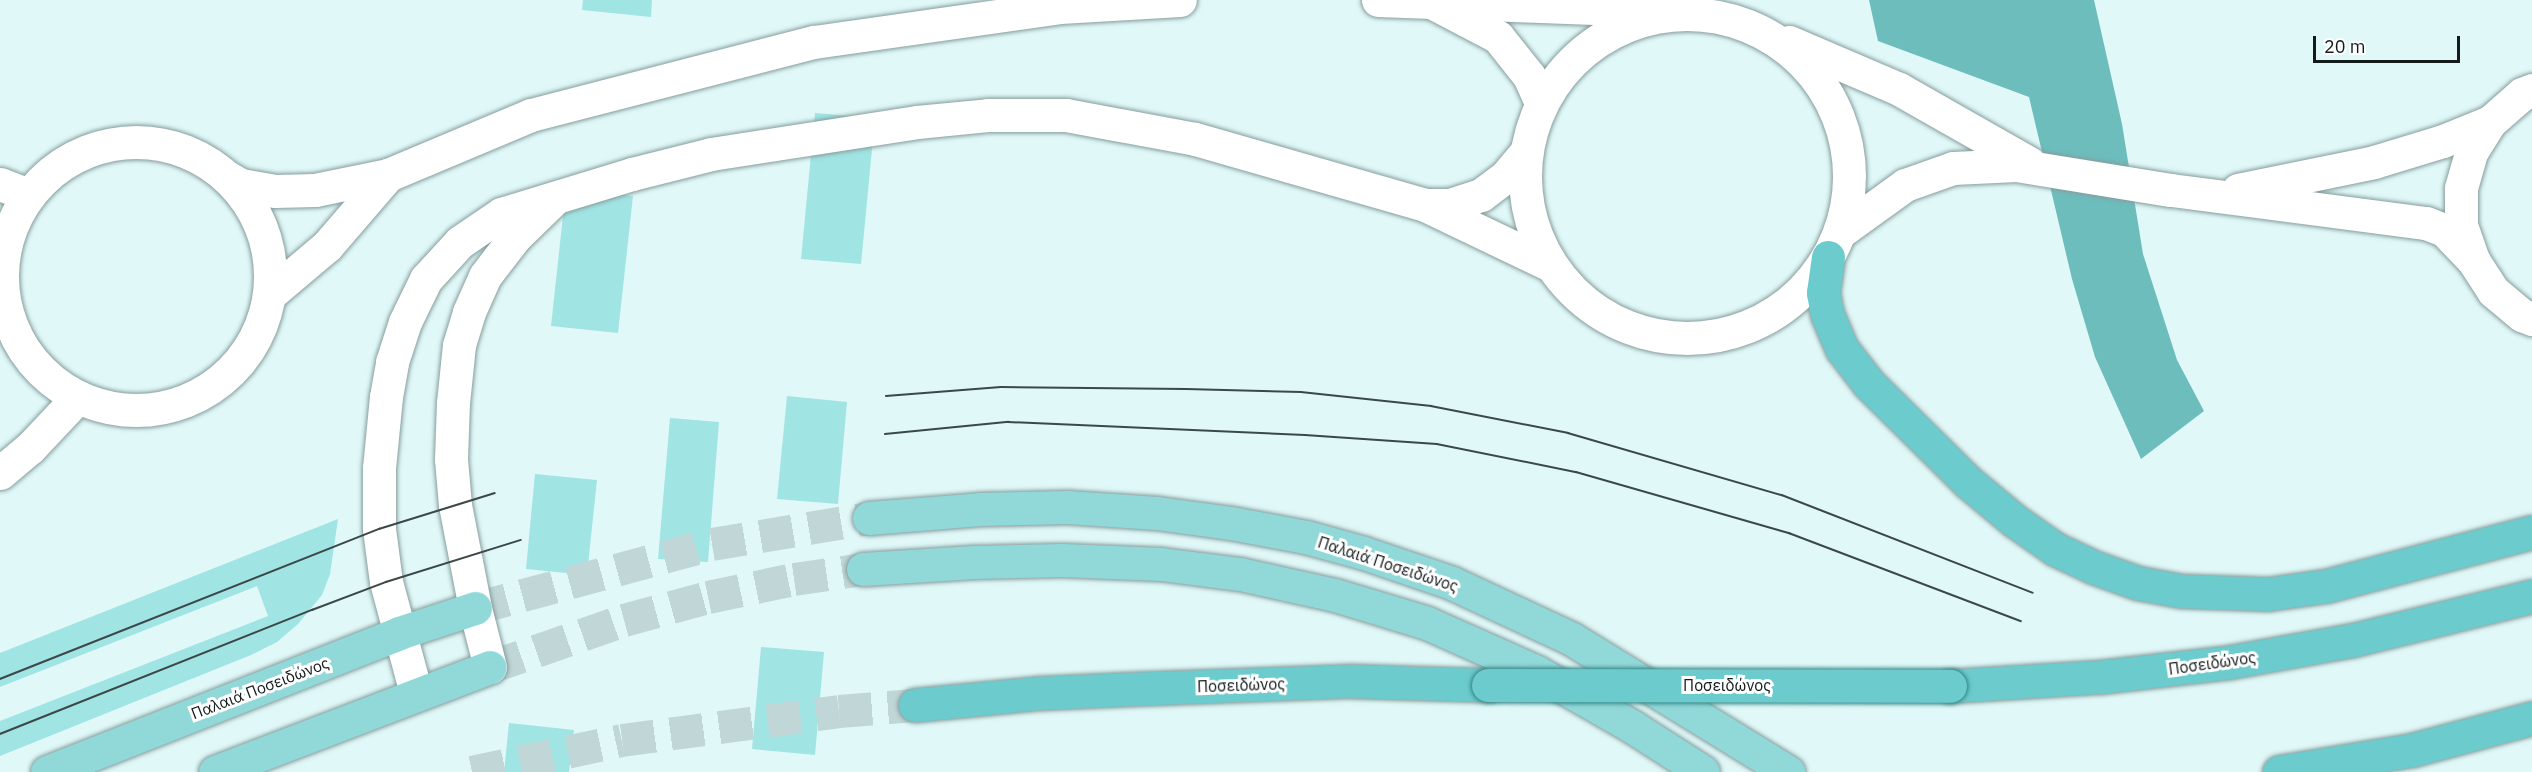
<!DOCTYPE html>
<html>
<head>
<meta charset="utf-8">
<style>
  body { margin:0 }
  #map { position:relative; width:2532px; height:772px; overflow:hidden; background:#e0f8f8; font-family:"IBM Plex Sans",sans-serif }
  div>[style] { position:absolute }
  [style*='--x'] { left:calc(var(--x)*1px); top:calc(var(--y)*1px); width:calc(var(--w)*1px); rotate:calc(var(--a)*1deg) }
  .green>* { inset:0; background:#a1e4e4 }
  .water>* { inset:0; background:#6dbdbd }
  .primary-tunnel>* { height:33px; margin-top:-16.5px; transform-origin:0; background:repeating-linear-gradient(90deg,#c1d7d7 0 33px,transparent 0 49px) }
  .trunk-tunnel>* { height:33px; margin-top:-16.5px; transform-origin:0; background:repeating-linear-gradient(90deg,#c1d7d7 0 33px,transparent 0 49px) }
  .roads { filter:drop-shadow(0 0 2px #879d9d) drop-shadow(0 0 2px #879d9d) }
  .minor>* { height:33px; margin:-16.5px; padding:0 16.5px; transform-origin:16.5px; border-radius:16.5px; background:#fff }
  .minor>.ring { margin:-16.5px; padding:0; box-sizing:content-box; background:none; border:33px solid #fff; border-radius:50% }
  .primary>* { height:33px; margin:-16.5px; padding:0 16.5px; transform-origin:16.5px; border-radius:16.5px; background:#91d8d9 }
  .trunk>* { height:33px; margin:-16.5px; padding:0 16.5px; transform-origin:16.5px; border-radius:16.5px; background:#6ccbcc }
  .tram>* { height:1.5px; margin:-0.75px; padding:0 0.75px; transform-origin:0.75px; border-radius:0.75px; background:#3c4747 }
  .bridges { filter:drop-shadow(0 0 2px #358586) drop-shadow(0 0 2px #358586) }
  .trunk-bridge>* { height:33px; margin:-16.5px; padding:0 16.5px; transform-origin:16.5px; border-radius:16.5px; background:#6ccbcc }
  span { translate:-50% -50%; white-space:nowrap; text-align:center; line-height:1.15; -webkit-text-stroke:6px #fff; paint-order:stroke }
  .street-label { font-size:16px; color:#131b1b }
  .scale { position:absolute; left:2313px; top:36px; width:147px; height:27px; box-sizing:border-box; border:3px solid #131b1b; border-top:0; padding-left:8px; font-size:18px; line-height:21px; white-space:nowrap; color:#131b1b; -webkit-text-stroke:4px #fff; paint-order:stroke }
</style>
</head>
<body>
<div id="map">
  <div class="green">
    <i style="clip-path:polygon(583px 0,652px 0,651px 17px,582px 10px)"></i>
    <i style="clip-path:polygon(815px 113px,875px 118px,861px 264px,801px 259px)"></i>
    <i style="clip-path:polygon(566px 188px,633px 196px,618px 333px,551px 326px)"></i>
    <i style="clip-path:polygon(787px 396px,847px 402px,838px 504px,777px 499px)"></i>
    <i style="clip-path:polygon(670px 418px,719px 422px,708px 562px,658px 559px)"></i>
    <i style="clip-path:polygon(535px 474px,597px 480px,587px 575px,526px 569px)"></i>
    <i style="clip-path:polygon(338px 519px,330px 574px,322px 595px,298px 624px,277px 642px,251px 655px,0 756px,0 721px,268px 616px,257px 586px,0 687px,0 653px)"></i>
    <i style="clip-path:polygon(761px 647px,824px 652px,815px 755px,752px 749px)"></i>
    <i style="clip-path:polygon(509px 723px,574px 730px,569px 772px,504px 772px)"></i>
  </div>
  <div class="water">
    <i style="clip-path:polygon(1869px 0,2094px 0,2122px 124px,2143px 254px,2177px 360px,2204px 411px,2141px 459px,2095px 357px,2072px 279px,2029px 97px,1878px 41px)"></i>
  </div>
  <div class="primary-tunnel">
    <i style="--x:475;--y:608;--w:245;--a:-15.1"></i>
    <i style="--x:712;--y:544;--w:159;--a:-9.4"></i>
    <i style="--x:490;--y:667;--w:142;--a:-19.3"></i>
    <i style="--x:624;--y:620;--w:87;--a:-15.3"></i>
    <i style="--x:708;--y:597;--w:88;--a:-11.8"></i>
    <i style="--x:794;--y:579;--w:70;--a:-8.2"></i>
  </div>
  <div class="trunk-tunnel">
    <i style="--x:472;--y:772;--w:153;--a:-12"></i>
    <i style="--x:622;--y:740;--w:219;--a:-7.6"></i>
    <i style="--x:839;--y:711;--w:76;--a:-4.5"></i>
  </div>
  <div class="roads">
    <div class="minor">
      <i style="--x:1378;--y:0;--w:277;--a:2.1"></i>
      <i style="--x:1435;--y:4;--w:71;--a:27.6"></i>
      <i style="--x:1498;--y:37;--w:50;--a:51.5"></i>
      <i style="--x:1529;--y:76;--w:30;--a:66"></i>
      <i class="ring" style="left:1525px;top:14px;width:291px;height:291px"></i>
      <i style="--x:1789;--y:42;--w:120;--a:23.1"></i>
      <i style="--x:1899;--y:89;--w:150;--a:29.6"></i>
      <i style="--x:2532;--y:90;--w:11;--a:158"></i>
      <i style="--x:2522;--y:94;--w:43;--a:138.8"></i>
      <i style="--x:2490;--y:122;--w:36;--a:122"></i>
      <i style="--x:2471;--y:153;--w:36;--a:106"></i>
      <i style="--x:2461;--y:188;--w:37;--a:90"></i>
      <i style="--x:2461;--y:225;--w:37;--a:71"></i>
      <i style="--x:2473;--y:260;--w:37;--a:57"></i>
      <i style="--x:2493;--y:291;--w:38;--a:40"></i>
      <i style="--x:2522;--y:315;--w:11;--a:22"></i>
      <i class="ring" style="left:2px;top:142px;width:235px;height:235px"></i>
      <i style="--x:227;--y:177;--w:16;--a:30"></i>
      <i style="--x:241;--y:185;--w:35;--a:10"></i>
      <i style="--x:275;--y:191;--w:40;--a:-1.4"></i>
      <i style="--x:315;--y:190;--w:75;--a:-11.6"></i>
      <i style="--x:388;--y:175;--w:155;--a:-22.8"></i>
      <i style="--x:531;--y:115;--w:292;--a:-14.5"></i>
      <i style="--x:814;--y:42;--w:248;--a:-8.1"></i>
      <i style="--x:1060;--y:7;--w:120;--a:-3.3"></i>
      <i style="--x:0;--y:184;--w:31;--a:21"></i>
      <i style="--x:2238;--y:190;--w:139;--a:-11.6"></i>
      <i style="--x:2374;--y:162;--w:72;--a:-16.9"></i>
      <i style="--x:2443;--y:141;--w:51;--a:-22"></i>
      <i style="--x:1425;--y:205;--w:25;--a:0"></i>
      <i style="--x:1450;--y:205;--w:33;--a:-18"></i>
      <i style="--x:1481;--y:195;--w:30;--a:-37"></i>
      <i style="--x:1505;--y:177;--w:31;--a:-50"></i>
      <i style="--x:1840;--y:232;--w:80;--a:-35.9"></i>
      <i style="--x:1905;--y:185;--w:51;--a:-19.5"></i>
      <i style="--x:1953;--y:168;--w:63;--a:-2.7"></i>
      <i style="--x:2016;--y:165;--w:157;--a:9.2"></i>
      <i style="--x:2171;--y:190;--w:257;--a:7.4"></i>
      <i style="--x:2426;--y:223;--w:19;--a:21"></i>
      <i style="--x:2444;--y:230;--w:42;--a:46"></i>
      <i style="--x:269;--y:295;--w:76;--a:-40.2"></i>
      <i style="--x:327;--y:246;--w:94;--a:-49.3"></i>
      <i style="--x:0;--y:473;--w:39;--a:-40"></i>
      <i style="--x:30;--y:448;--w:70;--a:-46.7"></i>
      <i style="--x:490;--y:667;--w:61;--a:-104.3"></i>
      <i style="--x:475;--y:608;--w:105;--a:-101"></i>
      <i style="--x:455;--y:505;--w:46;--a:-95"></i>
      <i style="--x:451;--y:459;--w:56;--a:-88"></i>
      <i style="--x:453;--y:403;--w:58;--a:-84.1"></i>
      <i style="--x:459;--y:345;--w:34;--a:-73"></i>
      <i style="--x:469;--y:312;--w:39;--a:-66"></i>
      <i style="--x:485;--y:276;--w:49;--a:-52.4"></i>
      <i style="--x:515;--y:237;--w:53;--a:-44.2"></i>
      <i style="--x:416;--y:693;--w:115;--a:-105.1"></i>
      <i style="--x:386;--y:582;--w:53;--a:-97.5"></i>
      <i style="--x:379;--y:529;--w:61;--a:-90"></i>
      <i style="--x:379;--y:468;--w:71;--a:-84.4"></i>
      <i style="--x:386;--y:397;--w:36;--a:-80"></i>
      <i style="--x:392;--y:362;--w:42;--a:-72"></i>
      <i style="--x:405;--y:322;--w:48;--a:-64"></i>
      <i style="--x:426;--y:279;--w:50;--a:-47.4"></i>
      <i style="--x:460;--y:242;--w:50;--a:-34.3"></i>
      <i style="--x:501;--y:214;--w:137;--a:-17"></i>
      <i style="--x:632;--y:174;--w:81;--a:-14.2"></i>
      <i style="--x:711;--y:154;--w:208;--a:-8.8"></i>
      <i style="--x:917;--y:122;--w:71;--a:-5.6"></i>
      <i style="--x:988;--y:115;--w:78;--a:0"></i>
      <i style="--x:1066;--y:115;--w:131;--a:10.5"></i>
      <i style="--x:1195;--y:139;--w:239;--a:16"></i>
      <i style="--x:1425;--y:205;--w:139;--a:25.6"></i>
    </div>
    <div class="primary">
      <i style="--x:869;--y:518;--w:111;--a:-4.6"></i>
      <i style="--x:980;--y:509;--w:87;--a:-1.3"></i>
      <i style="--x:1067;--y:507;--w:90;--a:3.8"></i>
      <i style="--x:1157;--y:513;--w:75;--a:7.7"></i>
      <i style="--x:1231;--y:523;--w:76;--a:10.6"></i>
      <i style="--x:1306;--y:537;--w:60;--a:15.4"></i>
      <i style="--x:1364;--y:553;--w:93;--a:18.8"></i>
      <i style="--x:1452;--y:583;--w:132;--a:25"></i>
      <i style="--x:1572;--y:639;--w:254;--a:31.6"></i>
      <i style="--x:863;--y:569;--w:111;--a:-3.6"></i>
      <i style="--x:974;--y:562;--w:88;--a:-1.3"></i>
      <i style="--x:1062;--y:560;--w:99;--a:2.3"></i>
      <i style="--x:1161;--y:564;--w:80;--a:7.2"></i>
      <i style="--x:1240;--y:574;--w:97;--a:12.5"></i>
      <i style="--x:1335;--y:595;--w:96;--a:16.9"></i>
      <i style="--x:1427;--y:623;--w:120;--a:24"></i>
      <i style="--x:1537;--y:672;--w:111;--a:29.8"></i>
      <i style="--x:1633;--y:727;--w:83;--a:32.7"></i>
      <i style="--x:47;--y:772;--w:378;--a:-21.5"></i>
      <i style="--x:399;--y:633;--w:80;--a:-18.2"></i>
      <i style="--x:215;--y:772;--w:294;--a:-20.9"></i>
    </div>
    <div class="trunk">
      <i style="--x:1828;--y:257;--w:36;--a:98"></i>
      <i style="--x:1823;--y:293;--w:21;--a:79"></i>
      <i style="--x:1827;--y:314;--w:38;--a:67"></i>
      <i style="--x:1842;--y:349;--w:44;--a:52.4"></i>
      <i style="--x:1869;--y:384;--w:139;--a:44.7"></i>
      <i style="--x:1968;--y:482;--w:61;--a:39.7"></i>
      <i style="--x:2015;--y:521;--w:49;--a:35"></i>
      <i style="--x:2055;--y:549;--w:42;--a:25.3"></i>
      <i style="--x:2093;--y:567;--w:48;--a:19.6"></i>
      <i style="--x:2138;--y:583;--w:44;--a:10.5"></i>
      <i style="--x:2181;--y:591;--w:87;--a:2"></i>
      <i style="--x:2268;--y:594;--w:59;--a:-7.9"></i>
      <i style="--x:2326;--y:586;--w:213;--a:-14.7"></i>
      <i style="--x:1950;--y:686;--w:149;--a:-3.5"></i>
      <i style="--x:2099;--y:677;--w:132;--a:-6.5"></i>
      <i style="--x:2230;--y:662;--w:125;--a:-10.1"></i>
      <i style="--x:2353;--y:640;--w:184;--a:-13.8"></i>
      <i style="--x:915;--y:705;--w:126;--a:-5.5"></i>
      <i style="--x:1040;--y:693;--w:89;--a:-2.6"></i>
      <i style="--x:1129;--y:689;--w:222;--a:-2.1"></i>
      <i style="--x:1351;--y:681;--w:137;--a:1.7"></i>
      <i style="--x:2279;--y:772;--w:135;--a:-9.4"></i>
      <i style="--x:2412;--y:750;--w:124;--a:-14.9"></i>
    </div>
  </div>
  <div class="tram">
    <i style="--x:886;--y:396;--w:115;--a:-4.5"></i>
    <i style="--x:1001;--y:387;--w:185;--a:0.6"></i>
    <i style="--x:1186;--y:389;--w:115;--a:1.5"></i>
    <i style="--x:1301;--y:392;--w:131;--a:6.1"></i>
    <i style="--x:1431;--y:406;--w:140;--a:11.1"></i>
    <i style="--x:1568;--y:433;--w:223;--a:16.2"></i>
    <i style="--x:1782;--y:495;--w:269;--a:21.3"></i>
    <i style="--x:885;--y:434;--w:124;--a:-5.6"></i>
    <i style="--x:1008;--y:422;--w:297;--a:2.5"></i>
    <i style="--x:1305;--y:435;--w:132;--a:3.9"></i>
    <i style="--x:1437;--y:444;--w:142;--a:11.4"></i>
    <i style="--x:1576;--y:472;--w:222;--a:16"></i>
    <i style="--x:1789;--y:533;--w:248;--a:20.8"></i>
    <i style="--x:0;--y:679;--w:408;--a:-21.6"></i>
    <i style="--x:379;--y:529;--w:121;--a:-17.2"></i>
    <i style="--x:0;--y:734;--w:336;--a:-21.7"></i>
    <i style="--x:312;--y:610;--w:79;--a:-20.7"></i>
    <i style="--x:386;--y:582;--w:141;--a:-17.3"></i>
  </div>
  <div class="bridges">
    <div class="trunk-bridge">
      <i style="--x:1488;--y:685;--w:462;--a:0.1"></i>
    </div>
  </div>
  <div class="street-label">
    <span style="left:1388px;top:564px;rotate:18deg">Παλαιά Ποσειδώνος</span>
    <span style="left:2212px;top:663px;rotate:-8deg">Ποσειδώνος</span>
    <span style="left:1241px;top:685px;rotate:-2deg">Ποσειδώνος</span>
    <span style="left:1727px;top:685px">Ποσειδώνος</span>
    <span style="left:260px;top:688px;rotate:-21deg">Παλαιά Ποσειδώνος</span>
  </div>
  <div class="scale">20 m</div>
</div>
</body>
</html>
